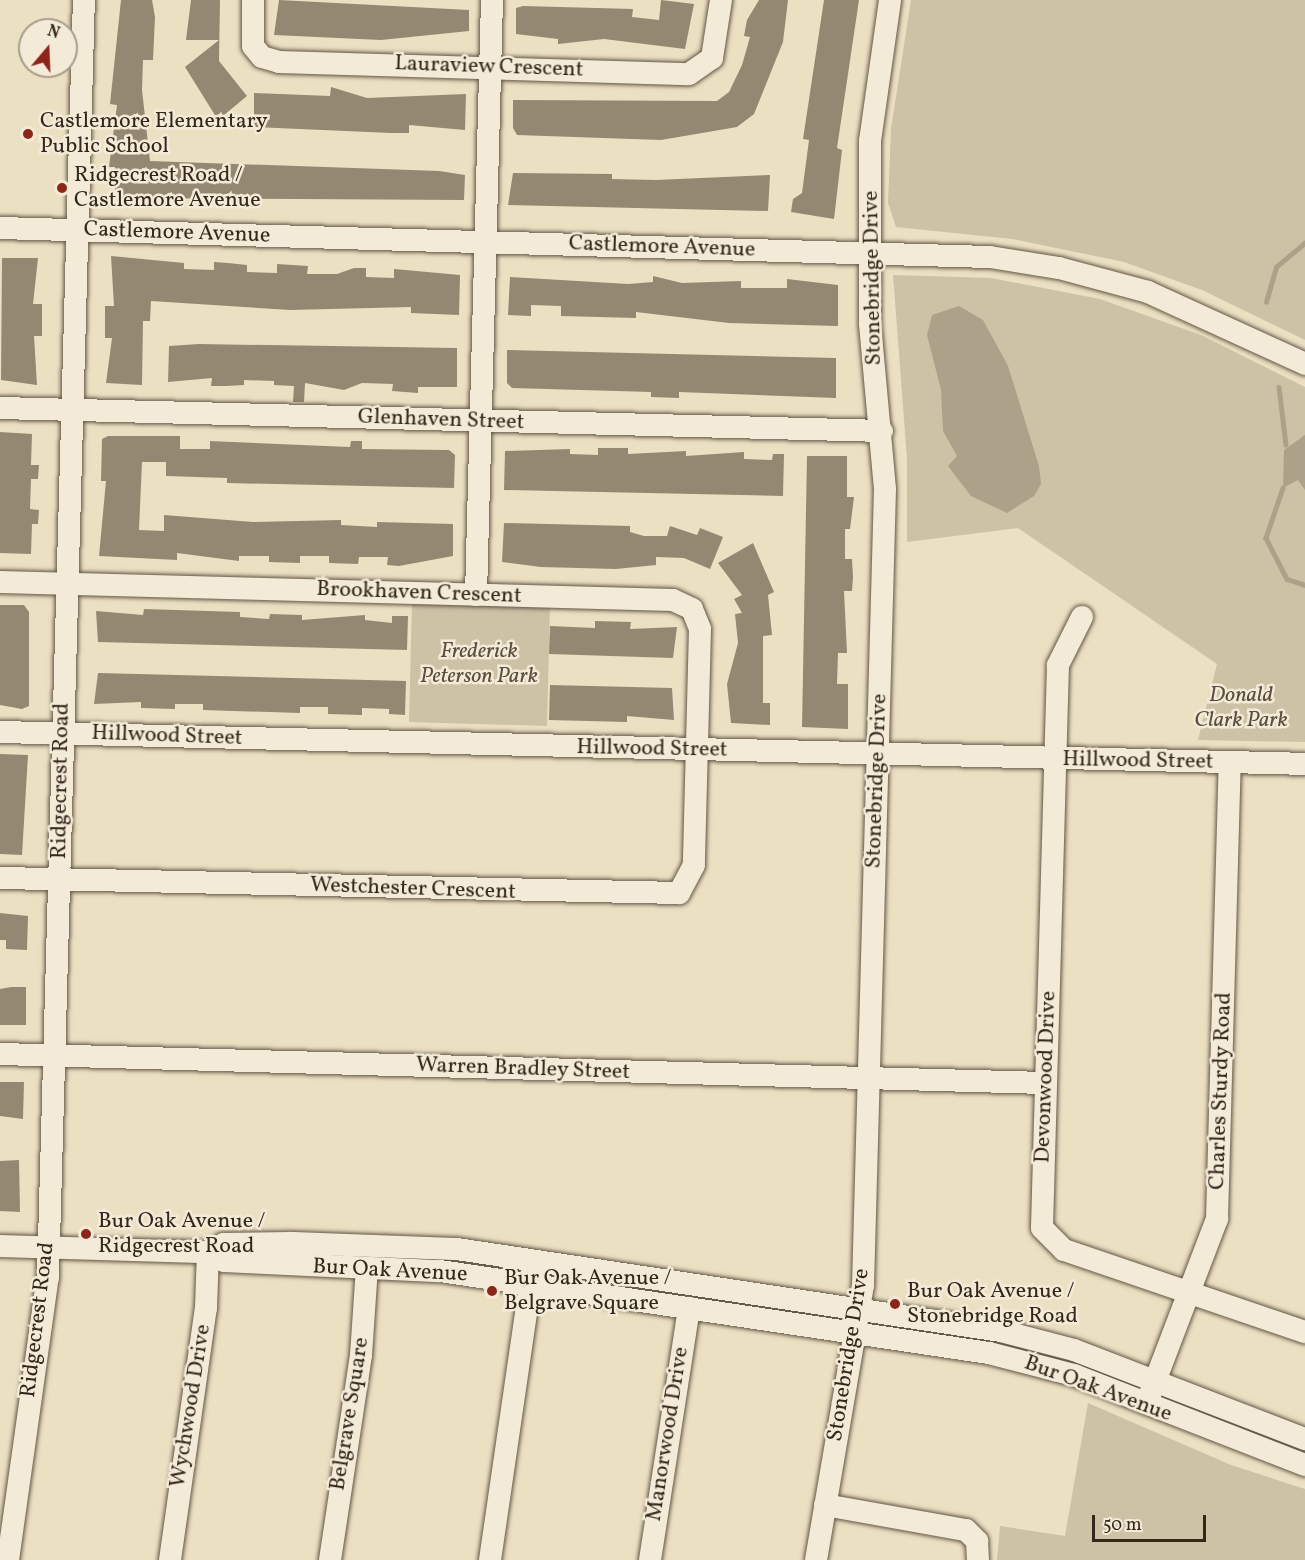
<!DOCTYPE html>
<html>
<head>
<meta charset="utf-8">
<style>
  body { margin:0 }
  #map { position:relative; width:1305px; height:1560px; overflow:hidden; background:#ece0c3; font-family:Vollkorn,serif }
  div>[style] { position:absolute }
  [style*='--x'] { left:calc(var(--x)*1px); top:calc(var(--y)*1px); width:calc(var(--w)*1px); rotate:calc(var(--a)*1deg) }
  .green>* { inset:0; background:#cdc1a6 }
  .water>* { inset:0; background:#aea18a }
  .stream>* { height:4.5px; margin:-2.25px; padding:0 2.25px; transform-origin:2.25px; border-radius:2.25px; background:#aea18a }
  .building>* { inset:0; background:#948872 }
  .roads { filter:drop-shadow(0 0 2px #635645) drop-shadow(0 0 2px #635645) }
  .minor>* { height:22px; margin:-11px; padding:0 11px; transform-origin:11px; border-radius:11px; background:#f3ebd8 }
  .dots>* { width:16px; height:16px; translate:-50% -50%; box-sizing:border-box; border:3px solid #f3ebd8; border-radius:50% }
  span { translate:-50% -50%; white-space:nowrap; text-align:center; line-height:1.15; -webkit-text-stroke:5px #f3ebd8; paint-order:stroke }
  .street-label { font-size:22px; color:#35281b }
  .poi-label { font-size:22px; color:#35281b }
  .left { translate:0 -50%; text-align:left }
  .park-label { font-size:22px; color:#5b4e3e; font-style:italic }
  .north { position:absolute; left:18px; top:18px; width:60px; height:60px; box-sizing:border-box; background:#f3ebd8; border:2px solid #a79d8c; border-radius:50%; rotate:19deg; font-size:16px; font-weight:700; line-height:24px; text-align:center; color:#35281b }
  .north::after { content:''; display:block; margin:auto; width:21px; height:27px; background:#8f2418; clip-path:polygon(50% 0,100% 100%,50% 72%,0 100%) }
  .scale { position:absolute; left:1092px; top:1515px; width:114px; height:27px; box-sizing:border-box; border:3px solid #35281b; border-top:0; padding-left:8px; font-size:18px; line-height:21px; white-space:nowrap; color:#35281b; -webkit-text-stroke:4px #f3ebd8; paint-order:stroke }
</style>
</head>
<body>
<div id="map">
  <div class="green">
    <i style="clip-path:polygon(911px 0,1305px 0,1305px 340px,1202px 290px,1124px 262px,1012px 239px,896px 227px,888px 203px,891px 129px)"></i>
    <i style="clip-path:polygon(893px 275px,991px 278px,1100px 299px,1201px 335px,1305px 387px,1305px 742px,1198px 740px,1217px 664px,1018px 528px,907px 542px,907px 459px)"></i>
    <i style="clip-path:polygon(412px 603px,550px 606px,547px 726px,409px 722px)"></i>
    <i style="clip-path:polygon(1088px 1403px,1231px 1465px,1305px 1489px,1305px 1560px,997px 1560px,1000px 1526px,1065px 1536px)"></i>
  </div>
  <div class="water">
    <i style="clip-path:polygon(959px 306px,983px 320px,1008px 366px,1039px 466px,1041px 484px,1034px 496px,1007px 513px,971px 496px,948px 466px,957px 456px,943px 431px,941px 390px,927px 335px,932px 315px)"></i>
    <i style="clip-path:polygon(1305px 435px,1305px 490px,1298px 480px,1283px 488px,1284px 450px)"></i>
  </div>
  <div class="stream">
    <i style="--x:1266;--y:302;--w:36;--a:-74"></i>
    <i style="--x:1276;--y:267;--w:38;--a:-40"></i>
    <i style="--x:1279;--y:387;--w:58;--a:83.1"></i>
    <i style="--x:1283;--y:488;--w:53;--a:108.8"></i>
    <i style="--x:1266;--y:538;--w:46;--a:62.9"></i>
    <i style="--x:1287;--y:579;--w:19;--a:18"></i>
  </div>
  <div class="building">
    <i style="clip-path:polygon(121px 0,152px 0,155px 17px,153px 60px,143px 60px,142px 90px,150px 161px,439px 171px,465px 175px,464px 200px,115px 198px,115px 167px,109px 167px,117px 105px,110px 104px)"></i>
    <i style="clip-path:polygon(191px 0,220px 0,219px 61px,247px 96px,218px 120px,185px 67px,219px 40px,186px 40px)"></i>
    <i style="clip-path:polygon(279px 0,469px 10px,469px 31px,381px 40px,274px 35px)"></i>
    <i style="clip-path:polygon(661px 0,694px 4px,685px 49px,604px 39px,558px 44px,558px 39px,516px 34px,516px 8px,523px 6px,633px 9px,632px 17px,659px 20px)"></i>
    <i style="clip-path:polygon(759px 0,788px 0,783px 42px,754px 114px,737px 127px,661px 140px,517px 135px,513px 128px,513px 100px,717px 101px,729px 92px,742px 65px,750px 37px,744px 36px,747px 20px)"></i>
    <i style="clip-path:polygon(824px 0,859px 0,837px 148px,842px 150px,834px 219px,791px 212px,793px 199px,802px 193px,809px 140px,803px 139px)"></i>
    <i style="clip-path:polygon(331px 87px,367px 98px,466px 94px,465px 130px,409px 125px,409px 133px,391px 133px,254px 127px,254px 93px,330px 96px)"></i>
    <i style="clip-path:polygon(513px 173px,612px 174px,612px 179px,656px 180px,770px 175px,768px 211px,508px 205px)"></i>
    <i style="clip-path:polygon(111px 256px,184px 263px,184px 269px,214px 270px,214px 262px,228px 263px,247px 265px,247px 272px,277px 273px,277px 264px,308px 266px,307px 274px,337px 274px,354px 268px,366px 268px,366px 277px,394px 278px,394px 269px,460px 275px,459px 315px,411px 313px,411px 307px,290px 310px,151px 301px,150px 321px,143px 321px,142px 385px,106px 383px,112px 338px,105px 338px,105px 306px,114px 306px)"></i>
    <i style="clip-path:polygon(2px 258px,38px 258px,33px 304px,42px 304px,42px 336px,34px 336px,37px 385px,1px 380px)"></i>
    <i style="clip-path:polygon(653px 276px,682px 283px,741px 281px,741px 288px,787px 288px,787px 279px,838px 285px,838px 326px,729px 323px,636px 312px,636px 318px,561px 316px,561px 306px,531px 305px,531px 316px,508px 315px,510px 277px,628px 284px,653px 282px)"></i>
    <i style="clip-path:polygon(199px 344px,457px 348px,457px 387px,418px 387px,418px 393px,392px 391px,393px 384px,362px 383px,344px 390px,305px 383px,304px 402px,293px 402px,294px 386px,274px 385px,274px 381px,244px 380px,244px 385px,226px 386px,211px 386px,212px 378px,168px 382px,169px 346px)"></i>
    <i style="clip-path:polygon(507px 350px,836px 358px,836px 398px,679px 392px,679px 398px,651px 397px,651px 392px,512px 388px,507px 383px)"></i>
    <i style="clip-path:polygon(0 432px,32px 434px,31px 465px,39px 465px,38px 479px,31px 479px,30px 509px,39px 510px,38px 524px,32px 524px,31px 554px,0 553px)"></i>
    <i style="clip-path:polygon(108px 436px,180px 436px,180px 449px,210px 449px,210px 441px,350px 447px,351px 441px,362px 441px,362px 449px,449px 450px,455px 455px,454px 488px,227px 483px,227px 478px,166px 476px,166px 462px,142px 462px,139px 530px,164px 531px,164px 515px,253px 522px,341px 520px,341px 525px,377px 527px,377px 522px,453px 524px,453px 556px,399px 566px,387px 565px,388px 557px,359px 557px,358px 564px,329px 563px,329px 556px,300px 556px,300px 563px,269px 562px,269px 556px,239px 556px,239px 561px,177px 553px,177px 560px,99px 556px,106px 481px,101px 481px,102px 439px)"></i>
    <i style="clip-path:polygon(598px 448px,628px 448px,628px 454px,686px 451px,686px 456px,744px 452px,744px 459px,772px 460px,773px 454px,784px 454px,783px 496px,504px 490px,505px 451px,570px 449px,570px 454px,598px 455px)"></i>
    <i style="clip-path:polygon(807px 456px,847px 456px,847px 497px,854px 497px,850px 529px,845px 529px,845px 559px,852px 559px,853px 577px,852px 591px,844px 591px,847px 653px,838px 653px,837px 684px,848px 684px,848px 729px,802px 727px)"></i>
    <i style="clip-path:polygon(504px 523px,630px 526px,630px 532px,644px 536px,667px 536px,670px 526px,697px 535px,700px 528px,723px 537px,710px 569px,684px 558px,656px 557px,656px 565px,616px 569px,541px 567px,502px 562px)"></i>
    <i style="clip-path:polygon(753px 543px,774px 592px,768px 595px,772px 635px,763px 636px,763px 703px,770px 703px,770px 725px,731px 723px,727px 684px,738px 643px,735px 614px,742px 613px,734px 599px,742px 595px,718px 563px)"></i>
    <i style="clip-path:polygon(0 605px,24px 605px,29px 612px,29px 706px,22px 709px,0 705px)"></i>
    <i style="clip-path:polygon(144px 609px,240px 612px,240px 617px,269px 619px,270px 614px,302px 615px,302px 620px,365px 615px,365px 620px,392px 623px,392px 616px,408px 616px,407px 650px,98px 642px,96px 611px,143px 615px)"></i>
    <i style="clip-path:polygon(595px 621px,631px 622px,630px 629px,677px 627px,673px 658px,549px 654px,550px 626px,595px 628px)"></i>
    <i style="clip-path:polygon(98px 673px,406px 681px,405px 715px,389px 714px,389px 709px,362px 708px,362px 715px,328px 714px,328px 707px,300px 707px,300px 713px,203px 710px,203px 704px,175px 704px,175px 709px,141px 708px,141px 702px,94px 704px)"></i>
    <i style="clip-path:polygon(550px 685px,672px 688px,674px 720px,627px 716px,627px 722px,549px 720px)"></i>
    <i style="clip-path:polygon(0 754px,28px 755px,22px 855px,0 854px)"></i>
    <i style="clip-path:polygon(0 913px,28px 916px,27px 950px,6px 949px,6px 940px,0 940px)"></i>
    <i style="clip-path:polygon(11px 987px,26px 987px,26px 1025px,0 1025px,0 989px)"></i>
    <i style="clip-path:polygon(0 1082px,24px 1082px,23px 1119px,0 1116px)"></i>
    <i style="clip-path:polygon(19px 1160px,20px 1212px,0 1211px,0 1161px)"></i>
  </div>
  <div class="roads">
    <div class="minor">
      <i style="--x:253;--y:0;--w:46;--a:90"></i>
      <i style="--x:253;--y:46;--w:14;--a:51"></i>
      <i style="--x:262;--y:57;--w:18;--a:16"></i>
      <i style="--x:279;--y:62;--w:410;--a:1.7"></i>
      <i style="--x:689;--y:74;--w:28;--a:-35"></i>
      <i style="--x:712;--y:58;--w:59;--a:-81.2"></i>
      <i style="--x:0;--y:228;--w:990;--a:1.68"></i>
      <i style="--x:990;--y:257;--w:70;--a:9.1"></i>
      <i style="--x:1059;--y:268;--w:92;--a:15.1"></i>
      <i style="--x:1148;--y:292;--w:173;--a:24.6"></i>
      <i style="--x:0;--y:408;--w:882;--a:1.49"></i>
      <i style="--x:0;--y:582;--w:673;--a:1.53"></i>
      <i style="--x:673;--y:600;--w:21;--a:25"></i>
      <i style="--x:692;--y:609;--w:22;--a:68"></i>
      <i style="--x:700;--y:629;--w:236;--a:91.5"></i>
      <i style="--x:694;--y:865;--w:32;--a:118"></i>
      <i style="--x:679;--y:893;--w:679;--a:-178.73"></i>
      <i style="--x:476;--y:595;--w:595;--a:-88.46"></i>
      <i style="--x:1082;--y:617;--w:54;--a:116.6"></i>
      <i style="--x:1058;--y:665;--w:563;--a:91.63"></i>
      <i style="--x:1042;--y:1228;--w:31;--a:45"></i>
      <i style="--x:1064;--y:1250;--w:255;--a:18.8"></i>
      <i style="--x:0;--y:732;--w:1305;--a:1.4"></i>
      <i style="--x:0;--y:1054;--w:1046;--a:1.59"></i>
      <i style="--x:0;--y:1246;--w:208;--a:1.7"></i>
      <i style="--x:208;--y:1252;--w:18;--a:29"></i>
      <i style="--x:224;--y:1261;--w:216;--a:2.7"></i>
      <i style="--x:440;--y:1271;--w:555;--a:8.5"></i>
      <i style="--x:989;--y:1353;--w:88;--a:14.5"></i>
      <i style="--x:1074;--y:1375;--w:248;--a:21.3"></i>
      <i style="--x:208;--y:1252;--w:18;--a:-27"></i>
      <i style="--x:224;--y:1244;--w:67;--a:-0.9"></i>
      <i style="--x:291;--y:1243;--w:166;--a:2.1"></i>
      <i style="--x:457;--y:1249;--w:550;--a:8.57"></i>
      <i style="--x:1001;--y:1331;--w:75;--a:14.6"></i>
      <i style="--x:1074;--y:1350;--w:248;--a:21.1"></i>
      <i style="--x:1149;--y:1397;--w:191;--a:-69.1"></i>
      <i style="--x:1217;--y:1219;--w:456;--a:-88.4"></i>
      <i style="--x:825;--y:1505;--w:143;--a:10.1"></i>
      <i style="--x:966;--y:1530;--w:16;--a:45"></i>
      <i style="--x:977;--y:1541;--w:19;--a:87"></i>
      <i style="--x:8;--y:1560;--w:286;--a:-82"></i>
      <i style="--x:48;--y:1277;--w:1278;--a:-88.39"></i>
      <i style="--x:170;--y:1560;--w:255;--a:-81.9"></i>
      <i style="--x:206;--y:1308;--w:56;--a:-88"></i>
      <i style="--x:330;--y:1560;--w:207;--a:-81.4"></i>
      <i style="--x:361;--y:1355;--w:87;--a:-86.1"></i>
      <i style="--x:490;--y:1560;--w:292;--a:-81.7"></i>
      <i style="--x:650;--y:1560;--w:255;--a:-81.2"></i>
      <i style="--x:816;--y:1560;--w:278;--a:-80.3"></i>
      <i style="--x:863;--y:1286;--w:797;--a:-88.42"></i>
      <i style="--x:885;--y:489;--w:167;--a:-95.2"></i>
      <i style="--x:870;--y:323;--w:182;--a:-90"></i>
      <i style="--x:870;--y:141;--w:142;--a:-81.9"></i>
    </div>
  </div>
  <div class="dots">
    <i style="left:28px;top:134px;background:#8f2418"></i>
    <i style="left:62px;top:188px;background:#8f2418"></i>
    <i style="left:86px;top:1234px;background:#8f2418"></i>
    <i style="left:492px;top:1291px;background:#8f2418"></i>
    <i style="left:895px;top:1304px;background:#8f2418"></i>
  </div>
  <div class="street-label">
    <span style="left:489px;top:67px;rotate:2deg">Lauraview Crescent</span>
    <span style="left:177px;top:233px;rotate:2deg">Castlemore Avenue</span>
    <span style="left:662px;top:247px;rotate:2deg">Castlemore Avenue</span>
    <span style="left:873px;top:278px;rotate:-91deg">Stonebridge Drive</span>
    <span style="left:441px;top:420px;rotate:2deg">Glenhaven Street</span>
    <span style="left:419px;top:593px;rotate:2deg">Brookhaven Crescent</span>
    <span style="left:167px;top:736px;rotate:2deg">Hillwood Street</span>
    <span style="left:652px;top:749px;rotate:1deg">Hillwood Street</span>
    <span style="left:1138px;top:761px;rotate:1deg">Hillwood Street</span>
    <span style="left:61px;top:781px;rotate:-89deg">Ridgecrest Road</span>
    <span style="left:877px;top:781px;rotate:-88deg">Stonebridge Drive</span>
    <span style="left:413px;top:889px;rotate:2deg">Westchester Crescent</span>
    <span style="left:523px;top:1069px;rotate:2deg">Warren Bradley Street</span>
    <span style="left:1046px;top:1077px;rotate:-88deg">Devonwood Drive</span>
    <span style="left:1221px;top:1091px;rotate:-88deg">Charles Sturdy Road</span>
    <span style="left:390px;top:1271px;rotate:3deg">Bur Oak Avenue</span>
    <span style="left:38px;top:1320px;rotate:-83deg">Ridgecrest Road</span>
    <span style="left:849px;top:1355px;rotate:-81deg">Stonebridge Drive</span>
    <span style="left:1098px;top:1389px;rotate:20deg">Bur Oak Avenue</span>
    <span style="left:191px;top:1406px;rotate:-81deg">Wychwood Drive</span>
    <span style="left:350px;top:1414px;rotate:-81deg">Belgrave Square</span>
    <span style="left:668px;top:1434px;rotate:-81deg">Manorwood Drive</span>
  </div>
  <div class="poi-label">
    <span class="left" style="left:40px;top:134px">Castlemore Elementary<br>Public School</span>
    <span class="left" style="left:74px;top:188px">Ridgecrest Road /<br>Castlemore Avenue</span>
    <span class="left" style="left:98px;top:1234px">Bur Oak Avenue /<br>Ridgecrest Road</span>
    <span class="left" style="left:504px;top:1291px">Bur Oak Avenue /<br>Belgrave Square</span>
    <span class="left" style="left:907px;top:1304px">Bur Oak Avenue /<br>Stonebridge Road</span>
  </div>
  <div class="park-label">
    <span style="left:479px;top:664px">Frederick<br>Peterson Park</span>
    <span style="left:1241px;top:708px">Donald<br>Clark Park</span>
  </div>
  <div class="north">N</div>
  <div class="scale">50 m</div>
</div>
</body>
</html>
